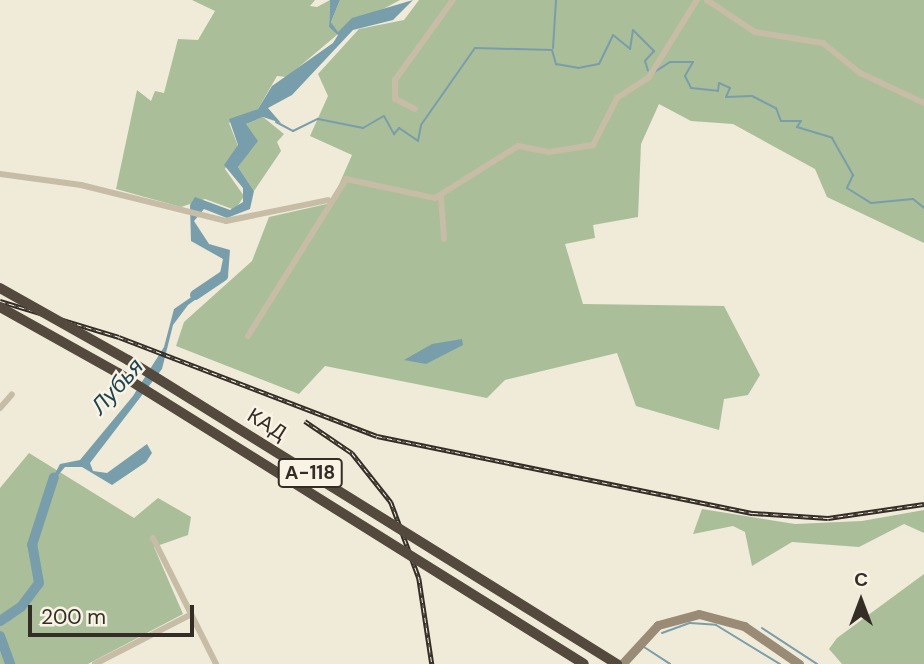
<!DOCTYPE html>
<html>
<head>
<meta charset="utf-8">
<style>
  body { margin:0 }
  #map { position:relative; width:924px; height:664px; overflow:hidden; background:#f0ead9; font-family:"DM Sans",sans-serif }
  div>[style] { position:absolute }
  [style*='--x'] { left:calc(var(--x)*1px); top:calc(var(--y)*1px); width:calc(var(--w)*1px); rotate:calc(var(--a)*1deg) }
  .green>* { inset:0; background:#aabe99 }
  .water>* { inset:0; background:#799eab }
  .stream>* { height:2px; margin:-1px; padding:0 1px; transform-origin:1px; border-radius:1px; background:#799eab }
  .river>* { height:10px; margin:-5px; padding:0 5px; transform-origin:5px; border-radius:5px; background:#799eab }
  .street>* { height:6px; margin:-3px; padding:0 3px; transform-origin:3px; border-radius:3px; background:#c7bca5 }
  .secondary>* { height:9px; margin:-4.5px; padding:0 4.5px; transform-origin:4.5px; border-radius:4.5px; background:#9a8b77 }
  .rail>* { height:4.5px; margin-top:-2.25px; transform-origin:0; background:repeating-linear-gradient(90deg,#f8f3e4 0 5px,#332d26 0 10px); box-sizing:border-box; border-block:2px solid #332d26 }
  .highway-bridge>* { height:10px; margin:-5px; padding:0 5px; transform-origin:5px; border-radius:5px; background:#54493d }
  span { translate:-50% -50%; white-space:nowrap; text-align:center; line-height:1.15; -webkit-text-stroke:5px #f8f3e4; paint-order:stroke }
  .shield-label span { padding:2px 5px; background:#f8f3e4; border:2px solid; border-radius:5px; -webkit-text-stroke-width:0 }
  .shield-label { font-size:19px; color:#332d26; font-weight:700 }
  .street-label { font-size:21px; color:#332d26 }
  .water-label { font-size:23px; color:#1e4452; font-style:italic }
  .north { position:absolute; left:826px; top:566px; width:70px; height:70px; -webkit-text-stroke:5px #f8f3e4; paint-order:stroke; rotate:0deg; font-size:19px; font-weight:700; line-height:28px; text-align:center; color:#332d26 }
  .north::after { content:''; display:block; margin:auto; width:24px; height:32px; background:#332d26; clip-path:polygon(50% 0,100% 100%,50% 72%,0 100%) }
  .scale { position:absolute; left:28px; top:605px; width:166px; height:32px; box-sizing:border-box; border:4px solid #332d26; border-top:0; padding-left:9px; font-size:21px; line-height:24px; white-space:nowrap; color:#332d26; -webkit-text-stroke:5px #f8f3e4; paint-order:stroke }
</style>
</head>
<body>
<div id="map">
  <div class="green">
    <i style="clip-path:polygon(192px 0,315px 0,310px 6px,317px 7px,330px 0,329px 27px,338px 34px,287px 77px,277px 76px,258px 109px,229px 123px,238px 146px,225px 169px,244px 196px,235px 210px,205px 199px,181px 207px,116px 189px,137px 90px,151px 101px,155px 91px,164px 93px,178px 39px,198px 40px,215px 11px)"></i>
    <i style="clip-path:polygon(340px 0,400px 0,338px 33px,331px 22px)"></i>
    <i style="clip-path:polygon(419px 0,924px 0,924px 243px,827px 197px,815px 169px,733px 124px,691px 121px,659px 104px,641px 144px,638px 217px,593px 225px,595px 238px,565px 244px,583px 304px,724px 306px,760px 375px,748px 395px,724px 399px,719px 430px,636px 406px,617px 353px,505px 380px,487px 398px,325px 366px,299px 394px,176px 346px,184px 322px,252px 261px,269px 217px,331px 203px,352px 155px,310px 136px,328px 96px,318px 74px,359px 29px,404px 20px)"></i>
    <i style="clip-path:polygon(263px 117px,284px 134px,277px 142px,281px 151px,254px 191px,238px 167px,248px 153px,246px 124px)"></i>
    <i style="clip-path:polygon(29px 453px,134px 518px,158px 498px,191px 517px,188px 535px,154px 547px,183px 614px,88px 664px,0 664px,0 488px)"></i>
    <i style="clip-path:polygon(702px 509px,795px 524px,862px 521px,924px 510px,924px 533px,904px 524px,859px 547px,792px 542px,752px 566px,745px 532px,733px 526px,693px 534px)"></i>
    <i style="clip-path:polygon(924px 574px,924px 664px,842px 664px,829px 649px,837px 638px)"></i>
  </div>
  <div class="water">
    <i style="clip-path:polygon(330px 0,340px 0,331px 22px,338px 32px,352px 18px,413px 0,393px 20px,353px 30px,292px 95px,268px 108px,281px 123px,263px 117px,246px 124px,258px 141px,238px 167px,254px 191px,250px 209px,227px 218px,204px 209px,194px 221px,209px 244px,230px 250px,228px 276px,188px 305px,173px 325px,162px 369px,90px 463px,93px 471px,107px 473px,147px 444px,152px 453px,146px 462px,112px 485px,82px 467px,65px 467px,48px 487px,60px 464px,80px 460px,133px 396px,164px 347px,174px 309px,219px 278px,223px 259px,191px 241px,190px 205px,195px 197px,230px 210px,243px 202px,243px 188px,224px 165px,238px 145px,229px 119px,258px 109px,272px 86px,333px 43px,338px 35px,329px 27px)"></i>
    <i style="clip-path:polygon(462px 339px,463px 345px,426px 364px,404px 360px,432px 344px)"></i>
  </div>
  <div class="stream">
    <i style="--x:553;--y:48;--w:48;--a:-86.4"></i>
    <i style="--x:653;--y:73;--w:20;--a:-33"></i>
    <i style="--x:670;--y:62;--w:23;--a:0"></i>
    <i style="--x:693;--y:62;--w:16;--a:120"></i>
    <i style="--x:685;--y:76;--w:13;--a:63"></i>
    <i style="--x:691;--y:88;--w:27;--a:6"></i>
    <i style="--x:718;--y:91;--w:8;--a:-83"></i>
    <i style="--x:719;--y:83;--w:12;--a:24"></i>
    <i style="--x:730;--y:88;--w:10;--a:114"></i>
    <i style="--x:726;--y:97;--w:26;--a:-2"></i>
    <i style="--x:752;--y:96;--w:27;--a:27"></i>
    <i style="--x:776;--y:108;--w:14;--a:69"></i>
    <i style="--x:781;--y:121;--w:20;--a:0"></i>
    <i style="--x:801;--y:121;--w:7;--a:124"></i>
    <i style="--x:797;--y:127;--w:37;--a:17"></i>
    <i style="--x:832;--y:138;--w:43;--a:60.4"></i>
    <i style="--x:853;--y:175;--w:14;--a:115"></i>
    <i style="--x:847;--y:188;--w:28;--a:32"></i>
    <i style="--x:871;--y:203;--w:42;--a:-5.4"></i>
    <i style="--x:913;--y:199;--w:14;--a:39"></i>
    <i style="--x:276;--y:122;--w:19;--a:28"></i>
    <i style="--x:293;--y:131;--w:28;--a:-26"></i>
    <i style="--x:318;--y:119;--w:46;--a:11.3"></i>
    <i style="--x:363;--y:128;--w:24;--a:-30"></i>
    <i style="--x:384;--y:116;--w:21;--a:61"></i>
    <i style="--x:394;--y:134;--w:8;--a:-50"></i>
    <i style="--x:399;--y:128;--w:23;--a:34"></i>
    <i style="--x:418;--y:141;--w:16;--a:-79"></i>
    <i style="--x:421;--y:125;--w:94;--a:-55"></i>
    <i style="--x:475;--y:48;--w:77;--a:1.5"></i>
    <i style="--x:552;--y:50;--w:15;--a:74"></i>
    <i style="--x:556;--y:64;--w:22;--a:10"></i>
    <i style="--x:578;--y:68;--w:21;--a:-11"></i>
    <i style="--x:599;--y:64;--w:32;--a:-64"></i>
    <i style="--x:613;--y:35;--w:22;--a:39"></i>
    <i style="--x:630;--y:49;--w:19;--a:-81"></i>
    <i style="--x:633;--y:30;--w:30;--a:45"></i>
    <i style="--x:654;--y:51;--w:13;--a:132"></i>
    <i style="--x:645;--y:61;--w:10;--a:73"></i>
    <i style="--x:762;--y:628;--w:66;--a:33.2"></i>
    <i style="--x:662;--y:633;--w:30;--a:-20"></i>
    <i style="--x:690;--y:623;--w:26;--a:4"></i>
    <i style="--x:716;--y:625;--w:75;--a:31.4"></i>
    <i style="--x:644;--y:647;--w:31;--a:33"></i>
  </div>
  <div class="river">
    <i style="--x:195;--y:295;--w:34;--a:-34"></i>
    <i style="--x:0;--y:621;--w:25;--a:-34"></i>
    <i style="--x:21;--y:607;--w:30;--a:-53"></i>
    <i style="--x:39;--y:583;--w:39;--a:-100"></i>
    <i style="--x:32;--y:545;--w:71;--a:-72.1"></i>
    <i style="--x:0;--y:636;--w:30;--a:70"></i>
  </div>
  <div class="street">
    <i style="--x:707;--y:0;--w:58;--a:33.7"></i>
    <i style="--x:755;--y:32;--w:69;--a:9.2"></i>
    <i style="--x:823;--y:43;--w:48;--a:39"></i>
    <i style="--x:860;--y:73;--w:71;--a:25.1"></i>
    <i style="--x:415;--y:109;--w:22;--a:-153"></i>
    <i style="--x:395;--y:99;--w:19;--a:-90"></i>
    <i style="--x:395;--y:80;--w:99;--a:-54.1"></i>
    <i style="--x:0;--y:174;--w:82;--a:7.7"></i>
    <i style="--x:81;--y:185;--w:149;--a:13.9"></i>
    <i style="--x:226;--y:221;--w:104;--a:-11.6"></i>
    <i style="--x:441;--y:197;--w:42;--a:85.9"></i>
    <i style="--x:248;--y:336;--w:185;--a:-58"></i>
    <i style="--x:346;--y:179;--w:91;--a:12.1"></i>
    <i style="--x:435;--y:198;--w:98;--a:-32.1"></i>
    <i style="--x:518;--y:146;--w:32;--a:11"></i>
    <i style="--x:549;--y:152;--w:45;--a:-9"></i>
    <i style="--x:593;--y:145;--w:53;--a:-62.9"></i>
    <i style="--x:617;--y:98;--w:38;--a:-33"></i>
    <i style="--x:649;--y:77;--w:91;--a:-58.1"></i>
    <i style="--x:0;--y:408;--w:18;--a:-49"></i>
    <i style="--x:153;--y:538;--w:141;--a:63.4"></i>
    <i style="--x:95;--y:664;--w:107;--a:-27.3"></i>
  </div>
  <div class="secondary">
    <i style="--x:622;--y:664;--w:53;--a:-47.3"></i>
    <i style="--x:658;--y:625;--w:42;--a:-15"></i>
    <i style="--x:699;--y:614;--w:47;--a:14.9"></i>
    <i style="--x:744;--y:626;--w:67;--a:34.6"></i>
  </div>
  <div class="rail">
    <i style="--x:0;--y:301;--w:124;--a:16.8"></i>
    <i style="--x:119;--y:337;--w:276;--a:21"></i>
    <i style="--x:377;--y:436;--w:384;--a:11.6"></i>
    <i style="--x:753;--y:513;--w:75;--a:3.8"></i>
    <i style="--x:828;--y:518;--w:97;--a:-8.3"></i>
    <i style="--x:305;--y:421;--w:57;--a:34.2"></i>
    <i style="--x:352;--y:453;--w:63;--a:51.5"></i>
    <i style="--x:391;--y:502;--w:81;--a:69.8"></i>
    <i style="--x:419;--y:578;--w:87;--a:81.4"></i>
  </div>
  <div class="highway-bridge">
    <i style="--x:0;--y:288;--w:147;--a:29.4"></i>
    <i style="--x:128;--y:360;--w:576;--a:31.87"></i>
    <i style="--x:0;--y:307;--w:135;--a:29.2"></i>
    <i style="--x:118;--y:373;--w:549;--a:31.98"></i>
  </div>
  <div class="shield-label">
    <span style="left:310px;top:473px">А-118</span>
  </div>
  <div class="street-label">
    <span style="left:267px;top:424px;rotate:32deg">КАД</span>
  </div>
  <div class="water-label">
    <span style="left:117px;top:386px;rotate:-48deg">Лубья</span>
  </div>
  <div class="north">С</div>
  <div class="scale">200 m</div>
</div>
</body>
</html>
